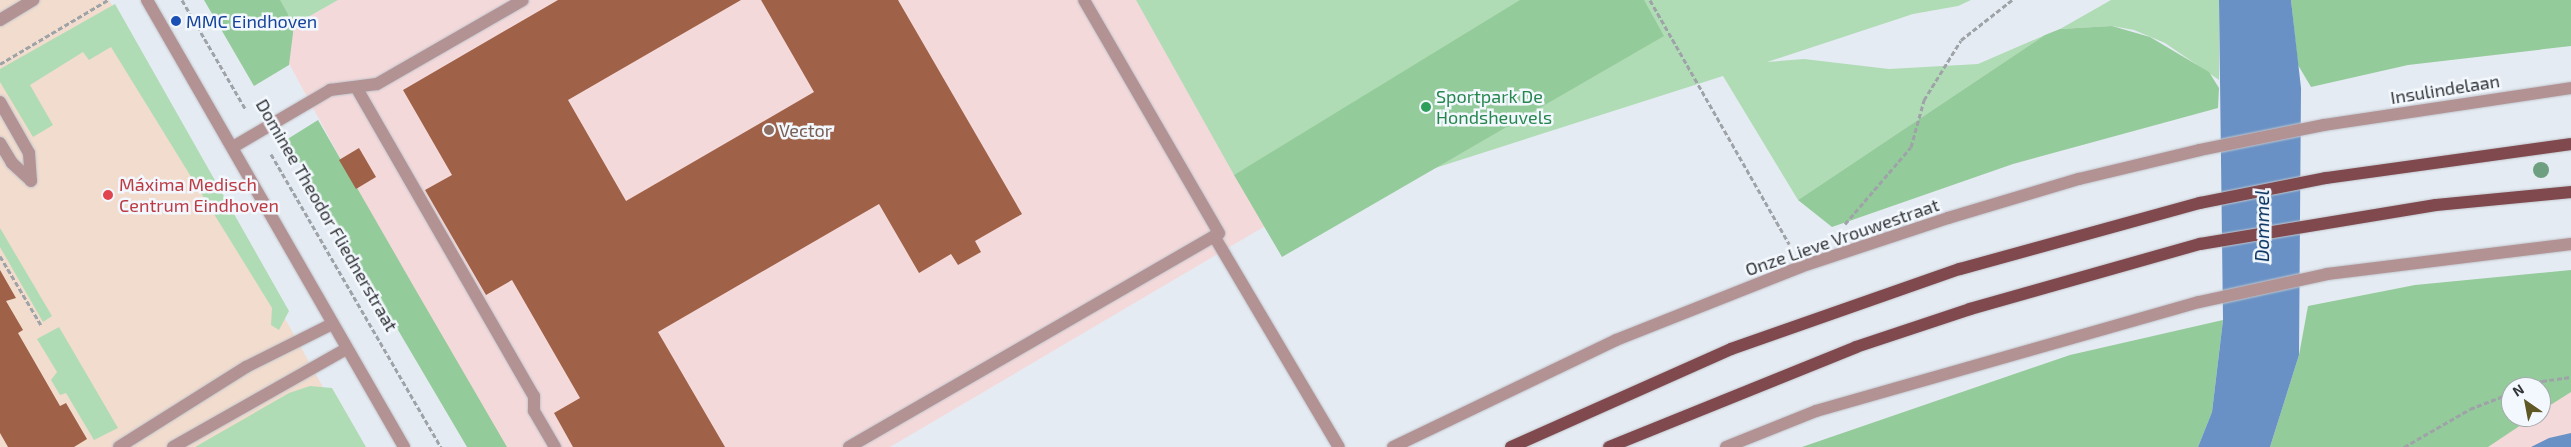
<!DOCTYPE html>
<html>
<head>
<meta charset="utf-8">
<style>
  body { margin:0 }
  #map { position:relative; width:2571px; height:447px; overflow:hidden; background:#e5ebf2; font-family:"Exo 2",sans-serif }
  div>[style] { position:absolute }
  [style*='--x'] { left:calc(var(--x)*1px); top:calc(var(--y)*1px); width:calc(var(--w)*1px); rotate:calc(var(--a)*1deg) }
  .education>* { inset:0; background:#f4d9da }
  .medical>* { inset:0; background:#f1dcce }
  .green>* { inset:0; background:#b0dcb5 }
  .forest>* { inset:0; background:#94cb9a }
  .water>* { inset:0; background:#6991c5 }
  .building>* { inset:0; background:#9f6147 }
  .path>* { height:3px; margin-top:-1.5px; transform-origin:0; background:repeating-linear-gradient(90deg,#9ea3a8 0 5px,transparent 0 7.5px) }
  .roads { filter:drop-shadow(0 0 1px #c1c6cd) drop-shadow(0 0 1px #c1c6cd) }
  .lane>* { height:12px; margin:-6px; padding:0 6px; transform-origin:6px; border-radius:6px; background:#b39294 }
  .street>* { height:12px; margin:-6px; padding:0 6px; transform-origin:6px; border-radius:6px; background:#b39294 }
  .primary>* { height:12px; margin:-6px; padding:0 6px; transform-origin:6px; border-radius:6px; background:#80494e }
  .trees>* { width:16px; height:16px; margin:-8px; border-radius:50%; background:#6e9f81 }
  .dots>* { width:14px; height:14px; translate:-50% -50%; box-sizing:border-box; border:2px solid #f3f8fe; border-radius:50% }
  span { translate:-50% -50%; white-space:nowrap; text-align:center; line-height:1.15; -webkit-text-stroke:5px #f3f8fe; paint-order:stroke }
  .transit-label { font-size:18px; color:#164399 }
  .left { translate:0 -50%; text-align:left }
  .street-label { font-size:18px; color:#323437 }
  .leisure-label { font-size:18px; color:#27864d }
  .education-label { font-size:18px; color:#785e54 }
  .health-label { font-size:18px; color:#be3a42 }
  .water-label { font-size:19px; color:#012b5a; font-style:italic }
  .north { position:absolute; left:2501px; top:377px; width:50px; height:50px; box-sizing:border-box; background:#f3f8fe; border:1px solid #a6aaae; border-radius:50%; rotate:327deg; font-size:14px; font-weight:700; line-height:20px; text-align:center; color:#323437 }
  .north::after { content:''; display:block; margin:auto; width:18px; height:22px; background:#5f5724; clip-path:polygon(50% 0,100% 100%,50% 72%,0 100%) }
</style>
</head>
<body>
<div id="map">
  <div class="education">
    <i style="clip-path:polygon(338px 0,1139px 0,1267px 225px,890px 447px,497px 447px,274px 36px)"></i>
    <i style="clip-path:polygon(evenodd,2571px 355px,2571px 447px,2348px 447px,2571px 355px,2511px 387px,2541px 387px,2541px 417px,2511px 417px,2511px 387px)"></i>
  </div>
  <div class="medical">
    <i style="clip-path:polygon(0 0,109px 0,356px 447px,0 447px)"></i>
  </div>
  <div class="green">
    <i style="clip-path:polygon(235px 0,338px 0,294px 25px,288px 14px)"></i>
    <i style="clip-path:polygon(1136px 0,1971px 0,1958px 6px,1913px 14px,1767px 62px,1804px 59px,1889px 69px,1978px 64px,2045px 35px,1798px 200px,1723px 76px,1291px 214px,1259px 161px,1234px 175px)"></i>
    <i style="clip-path:polygon(2111px 0,2219px 0,2219px 80px,2165px 43px,2134px 30px,2112px 26px,2060px 29px)"></i>
    <i style="clip-path:polygon(115px 4px,289px 311px,279px 330px,271px 325px,272px 308px,111px 47px,89px 60px,83px 52px,30px 85px,53px 125px,33px 137px,0 82px,0 69px)"></i>
    <i style="clip-path:polygon(0 228px,52px 316px,43px 322px,0 247px)"></i>
    <i style="clip-path:polygon(59px 327px,118px 428px,94px 440px,66px 393px,60px 395px,51px 380px,57px 372px,37px 339px)"></i>
    <i style="clip-path:polygon(310px 386px,332px 388px,366px 447px,195px 447px,289px 393px)"></i>
  </div>
  <div class="forest">
    <i style="clip-path:polygon(204px 0,280px 0,294px 25px,289px 65px,254px 86px)"></i>
    <i style="clip-path:polygon(1520px 0,1644px 0,1664px 36px,1282px 257px,1234px 175px)"></i>
    <i style="clip-path:polygon(2291px 0,2571px 0,2571px 46px,2408px 65px,2311px 87px,2298px 65px)"></i>
    <i style="clip-path:polygon(2112px 26px,2150px 37px,2209px 72px,2219px 88px,2218px 108px,2013px 164px,1832px 227px,1798px 200px,2045px 35px,2060px 29px)"></i>
    <i style="clip-path:polygon(318px 120px,414px 287px,507px 447px,467px 447px,286px 140px)"></i>
    <i style="clip-path:polygon(2571px 270px,2571px 392px,2541px 411px,2541px 387px,2511px 387px,2511px 417px,2533px 417px,2488px 447px,2270px 447px,2299px 355px,2308px 306px,2415px 285px)"></i>
    <i style="clip-path:polygon(2223px 320px,2212px 412px,2198px 447px,1802px 447px,2070px 355px)"></i>
  </div>
  <div class="water">
    <i style="clip-path:polygon(2219px 0,2291px 0,2301px 88px,2299px 355px,2270px 447px,2198px 447px,2212px 412px,2223px 320px)"></i>
    <i style="clip-path:polygon(2571px 433px,2571px 447px,2531px 447px,2549px 438px)"></i>
  </div>
  <div class="building">
    <i style="clip-path:polygon(558px 0,741px 0,568px 100px,626px 201px,814px 92px,761px 0,898px 0,1022px 214px,975px 241px,981px 252px,958px 265px,951px 254px,919px 273px,879px 204px,658px 332px,725px 447px,573px 447px,554px 413px,580px 398px,512px 280px,486px 295px,425px 190px,452px 175px,403px 90px)"></i>
    <i style="clip-path:polygon(359px 148px,376px 177px,356px 189px,339px 160px)"></i>
    <i style="clip-path:polygon(0 270px,16px 298px,6px 301px,23px 330px,18px 333px,60px 406px,66px 403px,87px 439px,74px 447px,8px 447px,0 433px)"></i>
  </div>
  <div class="path">
    <i style="--x:182;--y:0;--w:127;--a:59.8"></i>
    <i style="--x:1650;--y:0;--w:281;--a:60.3"></i>
    <i style="--x:0;--y:64;--w:126;--a:-30.7"></i>
    <i style="--x:271;--y:154;--w:339;--a:59.9"></i>
    <i style="--x:1845;--y:224;--w:101;--a:-49.4"></i>
    <i style="--x:1911;--y:147;--w:49;--a:-74.5"></i>
    <i style="--x:1924;--y:100;--w:70;--a:-58.3"></i>
    <i style="--x:1961;--y:40;--w:65;--a:-38.1"></i>
    <i style="--x:0;--y:256;--w:80;--a:59.3"></i>
    <i style="--x:2526;--y:387;--w:17;--a:-21"></i>
    <i style="--x:2542;--y:381;--w:29;--a:-8"></i>
    <i style="--x:2404;--y:447;--w:76;--a:-29.9"></i>
    <i style="--x:2470;--y:409;--w:44;--a:-21.3"></i>
  </div>
  <div class="roads">
    <div class="lane">
      <i style="--x:0;--y:20;--w:39;--a:-31"></i>
      <i style="--x:356;--y:87;--w:357;--a:60.1"></i>
      <i style="--x:534;--y:396;--w:15;--a:90"></i>
      <i style="--x:534;--y:411;--w:42;--a:59.7"></i>
      <i style="--x:0;--y:102;--w:59;--a:60.4"></i>
      <i style="--x:29;--y:153;--w:28;--a:86"></i>
      <i style="--x:0;--y:143;--w:23;--a:59"></i>
      <i style="--x:12;--y:163;--w:26;--a:43"></i>
      <i style="--x:233;--y:147;--w:113;--a:-30.4"></i>
      <i style="--x:330;--y:90;--w:47;--a:-7.3"></i>
      <i style="--x:377;--y:84;--w:168;--a:-29.9"></i>
      <i style="--x:1214;--y:236;--w:245;--a:59.4"></i>
      <i style="--x:119;--y:447;--w:150;--a:-32.2"></i>
      <i style="--x:246;--y:367;--w:96;--a:-26.6"></i>
      <i style="--x:173;--y:447;--w:199;--a:-29.5"></i>
      <i style="--x:849;--y:447;--w:427;--a:-30"></i>
      <i style="--x:1219;--y:233;--w:269;--a:-120.1"></i>
    </div>
    <div class="street">
      <i style="--x:147;--y:0;--w:516;--a:60.1"></i>
      <i style="--x:1393;--y:447;--w:247;--a:-25.6"></i>
      <i style="--x:1616;--y:340;--w:198;--a:-21.6"></i>
      <i style="--x:1800;--y:267;--w:156;--a:-18.3"></i>
      <i style="--x:1948;--y:218;--w:137;--a:-16.6"></i>
      <i style="--x:2079;--y:179;--w:124;--a:-13.5"></i>
      <i style="--x:2200;--y:150;--w:126;--a:-11.4"></i>
      <i style="--x:2324;--y:125;--w:250;--a:-8.5"></i>
      <i style="--x:1726;--y:447;--w:97;--a:-21.8"></i>
      <i style="--x:1816;--y:411;--w:398;--a:-15.9"></i>
      <i style="--x:2199;--y:302;--w:131;--a:-12.3"></i>
      <i style="--x:2327;--y:274;--w:246;--a:-7"></i>
    </div>
    <div class="primary">
      <i style="--x:1511;--y:447;--w:241;--a:-24"></i>
      <i style="--x:1731;--y:349;--w:243;--a:-19.3"></i>
      <i style="--x:1960;--y:269;--w:249;--a:-15.4"></i>
      <i style="--x:2200;--y:203;--w:128;--a:-11.2"></i>
      <i style="--x:2326;--y:178;--w:247;--a:-7.9"></i>
      <i style="--x:1609;--y:447;--w:266;--a:-22"></i>
      <i style="--x:1856;--y:347;--w:120;--a:-18.4"></i>
      <i style="--x:1970;--y:309;--w:239;--a:-15.8"></i>
      <i style="--x:2200;--y:244;--w:239;--a:-9.4"></i>
      <i style="--x:2436;--y:205;--w:136;--a:-5.5"></i>
    </div>
  </div>
  <div class="trees">
    <i style="left:2541px;top:170px"></i>
  </div>
  <div class="dots">
    <i style="left:176px;top:21px;background:#1a4fb4"></i>
    <i style="left:1426px;top:107px;background:#2e9e5b"></i>
    <i style="left:769px;top:130px;background:#8d6e63"></i>
    <i style="left:108px;top:195px;background:#e0444e"></i>
  </div>
  <div class="transit-label">
    <span class="left" style="left:186px;top:21px">MMC Eindhoven</span>
  </div>
  <div class="street-label">
    <span style="left:2445px;top:89px;rotate:-9deg">Insulindelaan</span>
    <span style="left:327px;top:215px;rotate:60deg">Dominee Theodor Fliednerstraat</span>
    <span style="left:1842px;top:237px;rotate:-19deg">Onze Lieve Vrouwestraat</span>
  </div>
  <div class="leisure-label">
    <span class="left" style="left:1436px;top:107px">Sportpark De<br>Hondsheuvels</span>
  </div>
  <div class="education-label">
    <span class="left" style="left:779px;top:130px">Vector</span>
  </div>
  <div class="health-label">
    <span class="left" style="left:119px;top:195px">Máxima Medisch<br>Centrum Eindhoven</span>
  </div>
  <div class="water-label">
    <span style="left:2262px;top:226px;rotate:-90deg">Dommel</span>
  </div>
  <div class="north">N</div>
</div>
</body>
</html>
